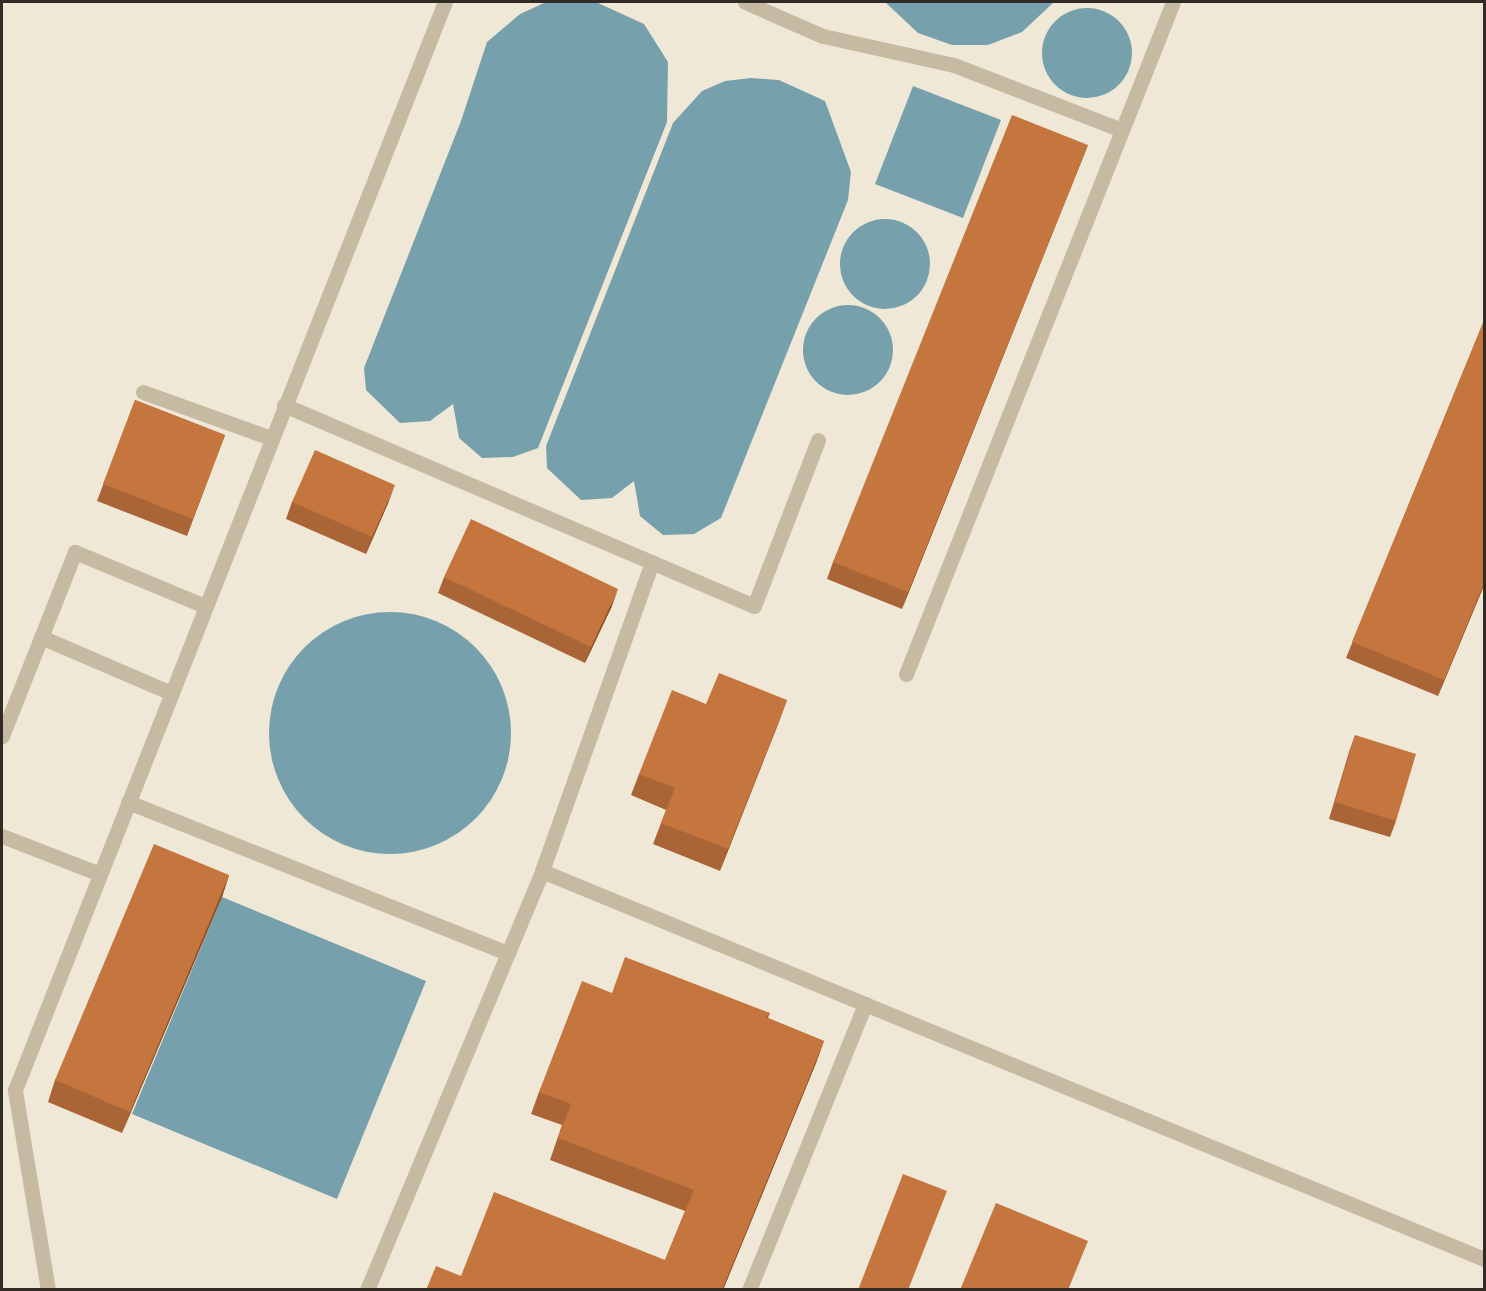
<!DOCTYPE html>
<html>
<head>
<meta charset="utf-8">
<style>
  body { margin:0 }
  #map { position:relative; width:1486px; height:1291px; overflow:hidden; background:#f0e8d6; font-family:Manrope,sans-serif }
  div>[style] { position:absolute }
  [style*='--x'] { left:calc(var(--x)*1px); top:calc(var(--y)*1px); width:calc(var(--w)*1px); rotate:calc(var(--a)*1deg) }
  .water>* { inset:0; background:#76a1ac }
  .round { border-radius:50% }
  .minor>* { height:15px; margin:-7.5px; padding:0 7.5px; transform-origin:7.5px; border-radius:7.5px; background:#c7baa3 }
  .wall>* { inset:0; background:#a96536 }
  .shaded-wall>* { inset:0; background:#8a532c }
  .building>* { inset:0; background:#c5763f }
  span { translate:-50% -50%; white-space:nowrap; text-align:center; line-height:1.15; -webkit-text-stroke:5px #f8f2e2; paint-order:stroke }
  .frame { position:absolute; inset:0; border:3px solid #322b25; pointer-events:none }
</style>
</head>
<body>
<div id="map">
  <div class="water">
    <i style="clip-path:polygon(885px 2px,1054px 2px,1022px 32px,988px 45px,952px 45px,918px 33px)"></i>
    <i style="clip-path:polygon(544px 3px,598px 3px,644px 24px,668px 62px,667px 122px,538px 448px,513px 457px,482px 458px,459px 438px,453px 404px,430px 421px,400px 423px,366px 390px,364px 368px,461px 121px,487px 42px,520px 14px)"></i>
    <i class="round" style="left:1042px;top:8px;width:90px;height:90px"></i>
    <i style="clip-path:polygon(751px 78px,779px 80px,825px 101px,851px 172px,848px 200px,721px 518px,694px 534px,663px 535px,640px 516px,634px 481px,612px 498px,581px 500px,547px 468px,546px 446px,673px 123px,702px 91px,725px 81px)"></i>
    <i style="clip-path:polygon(913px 86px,1001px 120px,963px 218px,875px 184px)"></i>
    <i class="round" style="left:840px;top:219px;width:90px;height:90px"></i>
    <i class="round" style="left:803px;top:305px;width:90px;height:90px"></i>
    <i class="round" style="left:269px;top:612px;width:242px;height:242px"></i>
    <i style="clip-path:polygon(222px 897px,426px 981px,337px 1199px,132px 1114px)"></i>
  </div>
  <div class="minor">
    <i style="--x:745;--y:2;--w:85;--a:23.6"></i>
    <i style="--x:823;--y:36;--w:134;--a:12.5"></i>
    <i style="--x:954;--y:65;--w:180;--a:21.2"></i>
    <i style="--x:143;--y:392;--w:136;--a:19.8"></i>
    <i style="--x:284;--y:405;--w:511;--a:23.15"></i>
    <i style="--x:754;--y:606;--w:178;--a:-68.9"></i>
    <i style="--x:41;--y:637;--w:142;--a:23.3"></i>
    <i style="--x:906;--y:674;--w:723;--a:-68.33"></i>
    <i style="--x:2;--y:736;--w:198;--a:-68.4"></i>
    <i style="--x:75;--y:552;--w:141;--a:22.6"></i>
    <i style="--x:128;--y:802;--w:409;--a:21.7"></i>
    <i style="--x:2;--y:836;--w:105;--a:21.2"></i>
    <i style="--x:542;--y:871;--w:328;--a:-70.4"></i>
    <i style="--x:48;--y:1290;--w:203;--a:-99.4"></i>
    <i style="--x:15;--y:1090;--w:1170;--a:-68.44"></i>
    <i style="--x:367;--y:1290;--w:454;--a:-67.3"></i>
    <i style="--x:542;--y:871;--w:1019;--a:22.39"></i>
    <i style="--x:749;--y:1290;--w:309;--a:-67.9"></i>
  </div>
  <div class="wall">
    <i style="clip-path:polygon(1088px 145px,902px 609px,827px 579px,833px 562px)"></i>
    <i style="clip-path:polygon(1485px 318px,1485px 583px,1438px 696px,1346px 658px)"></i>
    <i style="clip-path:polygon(135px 400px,225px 435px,187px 536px,97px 501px)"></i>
    <i style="clip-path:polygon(389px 501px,366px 554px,286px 519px,292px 502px)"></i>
    <i style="clip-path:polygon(444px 577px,612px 606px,585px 663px,438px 593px)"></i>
    <i style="clip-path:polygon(787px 700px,720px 871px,653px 844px,666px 810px,631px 795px,639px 774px,706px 704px)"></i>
    <i style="clip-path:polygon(1355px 735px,1396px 821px,1390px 837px,1329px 819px,1349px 752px)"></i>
    <i style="clip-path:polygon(229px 875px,222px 897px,122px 1133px,48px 1102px,55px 1080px)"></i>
    <i style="clip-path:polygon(612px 993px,770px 1013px,768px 1018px,824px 1041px,816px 1063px,723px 1290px,461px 1276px,665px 1260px,685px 1211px,550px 1160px,562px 1125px,531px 1114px,539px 1092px)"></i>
  </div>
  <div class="shaded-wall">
    <i style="clip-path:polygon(1088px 145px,1081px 162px,902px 609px,908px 592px)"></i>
    <i style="clip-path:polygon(395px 485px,389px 501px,366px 554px,372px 537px)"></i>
    <i style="clip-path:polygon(1485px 581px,1485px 583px,1438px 696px,1444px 680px)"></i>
    <i style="clip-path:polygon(618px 589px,612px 606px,585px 663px,591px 647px)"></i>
    <i style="clip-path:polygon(787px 700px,779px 722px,720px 871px,728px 849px)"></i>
    <i style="clip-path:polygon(229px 875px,222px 897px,122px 1133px,130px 1112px)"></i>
    <i style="clip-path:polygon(824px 1041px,816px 1063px,723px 1290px,722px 1290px)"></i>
  </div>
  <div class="building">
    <i style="clip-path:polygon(1012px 115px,1088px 145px,908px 592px,833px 562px)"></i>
    <i style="clip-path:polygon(1485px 318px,1485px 581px,1444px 680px,1352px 642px)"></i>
    <i style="clip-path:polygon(135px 400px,225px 435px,193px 519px,103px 484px)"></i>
    <i style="clip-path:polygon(315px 450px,395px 485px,372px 537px,292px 502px)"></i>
    <i style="clip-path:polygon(471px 519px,618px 589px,591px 647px,444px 577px)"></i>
    <i style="clip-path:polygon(719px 673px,787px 700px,728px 849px,661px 823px,675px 788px,639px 774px,672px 690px,706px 704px)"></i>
    <i style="clip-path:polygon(1355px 735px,1416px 754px,1396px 821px,1335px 802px)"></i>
    <i style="clip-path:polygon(154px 844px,229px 875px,130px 1112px,55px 1080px)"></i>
    <i style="clip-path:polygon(625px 957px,770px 1013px,765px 1017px,824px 1041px,722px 1290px,426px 1290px,436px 1266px,461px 1276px,494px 1192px,665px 1260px,694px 1190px,558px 1138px,571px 1104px,539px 1092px,582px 981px,612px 993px)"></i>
    <i style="clip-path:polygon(903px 1174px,947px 1191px,908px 1290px,858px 1290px)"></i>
    <i style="clip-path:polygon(996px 1203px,1088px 1241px,1068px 1290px,960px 1290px)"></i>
  </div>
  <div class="frame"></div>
</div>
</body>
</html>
